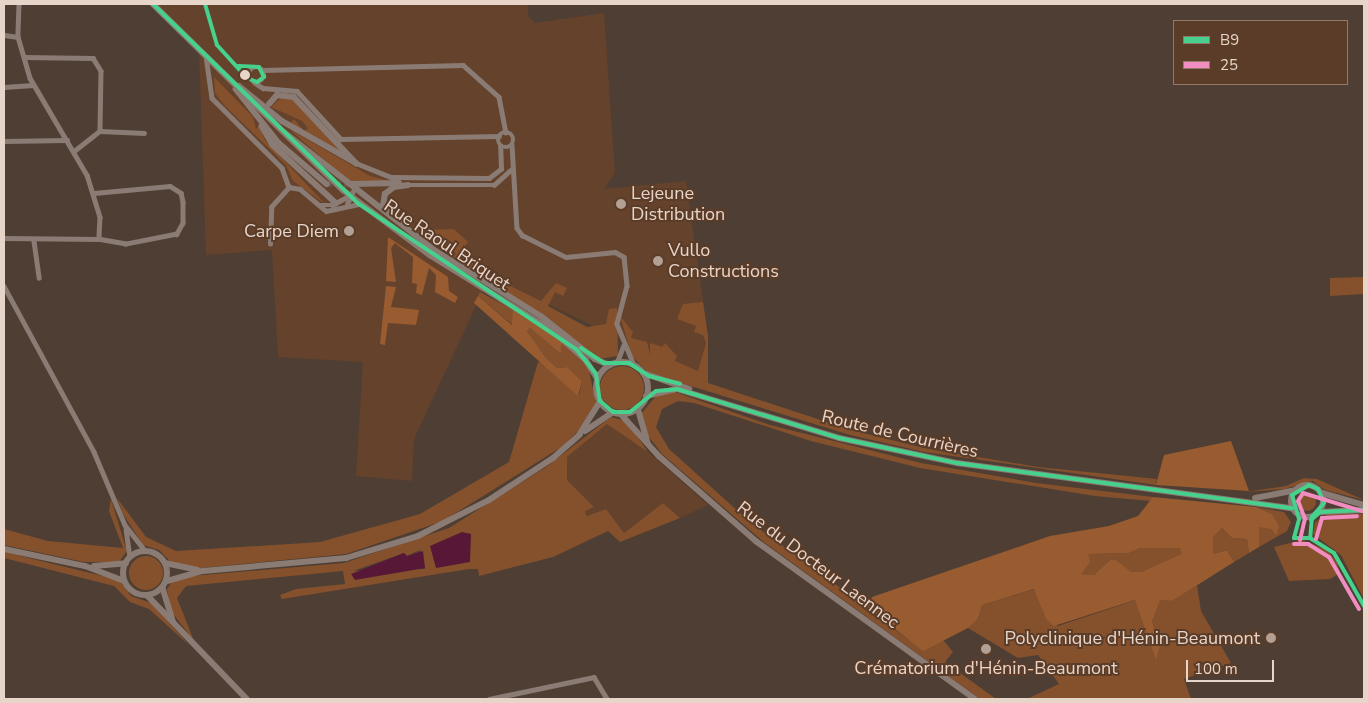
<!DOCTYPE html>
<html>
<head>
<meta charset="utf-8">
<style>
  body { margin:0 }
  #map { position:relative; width:1368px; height:703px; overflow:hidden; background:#4f3e33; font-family:"Nunito Sans",sans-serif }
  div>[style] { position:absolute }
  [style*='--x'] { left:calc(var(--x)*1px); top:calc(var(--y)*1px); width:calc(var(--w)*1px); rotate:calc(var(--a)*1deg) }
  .built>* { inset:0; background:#65422b }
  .green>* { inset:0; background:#85512c }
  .round { border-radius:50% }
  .forest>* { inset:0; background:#995c31 }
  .water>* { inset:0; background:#581736 }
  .tertiary-tunnel>* { height:5.5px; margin-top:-2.75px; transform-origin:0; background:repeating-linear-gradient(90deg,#66554a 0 5.5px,transparent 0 8.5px) }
  .minor>* { height:4.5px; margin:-2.25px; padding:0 2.25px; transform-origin:2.25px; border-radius:2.25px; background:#8a7c74 }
  .minor>.ring { margin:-2.25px; padding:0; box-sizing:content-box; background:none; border:4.5px solid #8a7c74; border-radius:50% }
  .tertiary>* { height:5.5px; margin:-2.75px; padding:0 2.75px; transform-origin:2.75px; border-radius:2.75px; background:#8a7c74 }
  .secondary>* { height:6px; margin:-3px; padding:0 3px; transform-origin:3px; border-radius:3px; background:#8a7c74 }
  .secondary>.ring { margin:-3px; padding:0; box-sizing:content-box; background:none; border:6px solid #8a7c74; border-radius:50% }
  .bus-1>* { height:4px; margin:-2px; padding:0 2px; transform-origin:2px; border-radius:2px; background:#46d18c }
  .bus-2>* { height:4px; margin:-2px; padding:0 2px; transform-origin:2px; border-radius:2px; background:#f18dc1 }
  .dots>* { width:14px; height:14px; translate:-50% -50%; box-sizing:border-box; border:2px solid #5a3c28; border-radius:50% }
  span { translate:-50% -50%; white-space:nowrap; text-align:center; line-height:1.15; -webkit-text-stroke:4px #5a3c28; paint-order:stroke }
  .poi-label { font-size:18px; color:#e8d5c9 }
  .left { translate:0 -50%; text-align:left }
  .right { translate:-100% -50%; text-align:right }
  .street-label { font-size:18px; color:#e8d5c9 }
  .frame { position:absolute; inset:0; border:5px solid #e8d5c9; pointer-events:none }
  .legend { position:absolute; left:1173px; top:20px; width:175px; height:65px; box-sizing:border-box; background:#5a3c28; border:1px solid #937968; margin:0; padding:6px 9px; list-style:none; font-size:15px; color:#e8d5c9 }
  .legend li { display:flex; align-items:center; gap:10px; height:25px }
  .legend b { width:25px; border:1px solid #937968 }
  .scale { position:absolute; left:1186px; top:660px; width:88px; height:22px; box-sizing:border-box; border:2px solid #e8d5c9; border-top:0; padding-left:6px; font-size:15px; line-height:18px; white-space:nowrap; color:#e8d5c9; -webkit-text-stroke:4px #5a3c28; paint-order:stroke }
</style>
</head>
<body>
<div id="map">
  <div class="built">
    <i style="clip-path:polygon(153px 4px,528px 4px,528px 16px,535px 23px,604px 13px,615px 173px,604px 189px,686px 181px,708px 336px,708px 383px,646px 357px,626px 342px,490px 276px,414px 439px,412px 481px,356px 476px,363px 362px,278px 357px,272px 250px,206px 255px,199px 50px)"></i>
    <i style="clip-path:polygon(607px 424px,615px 425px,648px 452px,708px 505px,680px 518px,663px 503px,624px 533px,606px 509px,588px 516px,585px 511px,594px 507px,567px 480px,565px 465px,567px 457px)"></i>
  </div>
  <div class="green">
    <i style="clip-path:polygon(214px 77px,253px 117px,256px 129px,259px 126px,265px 140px,325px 204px,293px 181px,286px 165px,224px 105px,215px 93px)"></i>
    <i style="clip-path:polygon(282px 97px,293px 99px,349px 157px,290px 124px,294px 119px,304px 131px,308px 128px,302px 121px,271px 107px)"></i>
    <i style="clip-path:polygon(289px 129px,370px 176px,391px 181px,350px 182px)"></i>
    <i style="clip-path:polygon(454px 229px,468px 242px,463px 248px,466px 254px,484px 273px,541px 301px,556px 283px,567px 288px,563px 296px,555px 292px,548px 306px,587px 327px,606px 324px,609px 309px,617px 308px,618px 356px,598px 359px,543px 314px,484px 279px,418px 230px)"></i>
    <i style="clip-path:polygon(1364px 277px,1364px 294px,1330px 296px,1330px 278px)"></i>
    <i style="clip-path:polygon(480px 292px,513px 310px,513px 325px,478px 296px)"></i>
    <i style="clip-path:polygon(703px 302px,708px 336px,708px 383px,851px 430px,924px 448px,1038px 467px,1157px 479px,1156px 485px,924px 452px,850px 435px,648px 373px,632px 356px,620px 316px,633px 332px,631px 338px,647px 342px,650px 355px,650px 343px,662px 347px,665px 343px,677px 356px,675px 361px,698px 371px,706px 343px,703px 335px,694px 332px,696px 326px,677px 319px,683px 304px)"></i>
    <i style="clip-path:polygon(530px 328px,561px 354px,562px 341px,588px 366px,596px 403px,580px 429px,563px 446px,443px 521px,346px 554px,200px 568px,173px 564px,159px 550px,143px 545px,123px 514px,117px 498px,146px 537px,176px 551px,320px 542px,420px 514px,509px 462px,538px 362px,545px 363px,579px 395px,582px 381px,567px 367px,557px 368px,546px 358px,527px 331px)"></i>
    <i class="round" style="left:600px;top:366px;width:44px;height:44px"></i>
    <i style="clip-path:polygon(672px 391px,770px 425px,921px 463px,1036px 483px,1153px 497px,1151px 501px,1095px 496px,920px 468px,811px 441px,694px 403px,678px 401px,662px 409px,656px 427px,669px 449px,750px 522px,853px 597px,869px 599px,869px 611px,923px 650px,943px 640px,953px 652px,945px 662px,996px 699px,980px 699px,765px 543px,662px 454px,643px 429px,641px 414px,656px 396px)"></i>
    <i style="clip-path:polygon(evenodd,611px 417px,626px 421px,648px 452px,607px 424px,567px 457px,567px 480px,594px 507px,585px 511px,587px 516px,606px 509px,624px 533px,663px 503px,680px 518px,620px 542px,608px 531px,553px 557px,479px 576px,478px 569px,469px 569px,282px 599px,280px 595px,296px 589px,345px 584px,343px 571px,186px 586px,177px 598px,194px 641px,171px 611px,167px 589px,172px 582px,191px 576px,344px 563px,449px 528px,546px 467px,611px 417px,420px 550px,425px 569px,353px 571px,404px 553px,407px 556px,420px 550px)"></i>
    <i style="clip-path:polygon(1304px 478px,1317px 479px,1364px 500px,1325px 490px,1313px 481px,1284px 489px,1246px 492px,1286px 486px)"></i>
    <i class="round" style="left:1298px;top:493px;width:18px;height:18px"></i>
    <i style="clip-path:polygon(111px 499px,127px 551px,119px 562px,84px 562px,4px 545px,4px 529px,48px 541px,123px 548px,109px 511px)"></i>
    <i style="clip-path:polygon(1256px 507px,1284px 512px,1291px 522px,1287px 531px,1259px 547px,1259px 527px,1272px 514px)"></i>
    <i style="clip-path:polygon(1328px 514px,1364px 514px,1364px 599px,1341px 555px,1313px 534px,1315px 522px)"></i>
    <i style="clip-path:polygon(1222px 528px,1232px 538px,1247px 539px,1249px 553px,1234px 562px,1227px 550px,1213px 554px,1213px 537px)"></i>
    <i style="clip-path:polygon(1302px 540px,1327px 550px,1337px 562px,1340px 573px,1330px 579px,1289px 581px,1274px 547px)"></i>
    <i style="clip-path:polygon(1140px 548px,1181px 548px,1182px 555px,1141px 572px,1131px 573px,1116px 560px,1110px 560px,1094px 575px,1080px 574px,1088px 554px,1129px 553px)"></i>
    <i style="clip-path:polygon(4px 552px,119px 580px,131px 596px,151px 603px,190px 646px,149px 609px,130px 602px,114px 586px,4px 558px)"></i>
    <i class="round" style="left:129px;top:556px;width:34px;height:34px"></i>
    <i style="clip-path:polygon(1197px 585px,1201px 611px,1231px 663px,1184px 679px,1191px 699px,1027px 699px,1059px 684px,1038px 655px,1018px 658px,968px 628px,978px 619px,982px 605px,1035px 589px,1046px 619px,1058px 626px,1136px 600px,1156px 659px,1160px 647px,1152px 621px,1154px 609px,1160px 600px,1172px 601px)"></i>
  </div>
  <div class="forest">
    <i style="clip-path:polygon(388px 237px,448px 277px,449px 291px,458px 297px,455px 303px,435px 292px,436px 275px,429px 268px,422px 295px,416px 293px,417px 284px,412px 283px,413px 257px,395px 243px,391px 248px,396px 282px,386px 281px)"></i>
    <i style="clip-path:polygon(386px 286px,396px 287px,391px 307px,419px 310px,416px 325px,388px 323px,385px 345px,380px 344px)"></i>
    <i style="clip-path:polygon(478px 296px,512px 325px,513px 310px,562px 341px,561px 354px,530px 328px,527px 331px,546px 358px,557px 368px,567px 367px,582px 381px,578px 396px,474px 303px)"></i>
    <i style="clip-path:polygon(1231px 441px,1249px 491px,1156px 485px,1164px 455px)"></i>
    <i style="clip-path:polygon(evenodd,1153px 497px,1256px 507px,1272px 514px,1279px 527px,1276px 536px,1272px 529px,1259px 527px,1259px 547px,1249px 553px,1247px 539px,1232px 538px,1222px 528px,1213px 537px,1213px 554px,1227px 550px,1234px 562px,1172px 601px,1160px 600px,1152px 621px,1160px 647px,1156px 660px,1135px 600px,1054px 626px,1046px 619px,1034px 589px,982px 605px,978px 619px,968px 628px,923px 651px,867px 607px,872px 597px,1050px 536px,1109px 526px,1138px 516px,1153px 497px,1140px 548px,1180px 548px,1182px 554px,1141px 572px,1131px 572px,1116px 560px,1110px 560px,1094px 575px,1081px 574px,1090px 562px,1088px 554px,1129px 553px,1140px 548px)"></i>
  </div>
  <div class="water">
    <i style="clip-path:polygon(462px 532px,471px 534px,470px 562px,436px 568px,430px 546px)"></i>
    <i style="clip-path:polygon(423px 551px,425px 568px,355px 580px,351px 574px,404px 553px,407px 556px)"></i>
  </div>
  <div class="tertiary-tunnel">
    <i style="--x:327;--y:184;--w:26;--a:0"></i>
  </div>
  <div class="minor">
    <i style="--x:19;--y:4;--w:33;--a:92"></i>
    <i style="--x:18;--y:37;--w:43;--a:73.7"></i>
    <i style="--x:30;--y:78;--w:113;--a:59.6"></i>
    <i style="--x:87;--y:175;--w:44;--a:72.8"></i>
    <i style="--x:100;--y:217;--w:22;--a:93"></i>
    <i style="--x:4;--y:35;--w:14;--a:8"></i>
    <i style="--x:206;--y:56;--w:42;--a:81.9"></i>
    <i style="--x:212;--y:98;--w:99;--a:45"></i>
    <i style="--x:282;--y:168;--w:20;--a:70"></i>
    <i style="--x:24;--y:57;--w:69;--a:0.8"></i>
    <i style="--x:93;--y:58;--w:15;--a:58"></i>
    <i style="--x:101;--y:71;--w:60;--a:91"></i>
    <i class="ring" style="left:249px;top:67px;width:11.5px;height:11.5px"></i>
    <i style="--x:263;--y:70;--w:200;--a:-1.4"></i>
    <i style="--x:463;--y:65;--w:48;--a:41.6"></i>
    <i style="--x:499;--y:97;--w:36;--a:79"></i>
    <i style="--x:254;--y:82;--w:11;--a:34"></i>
    <i style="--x:263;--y:88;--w:34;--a:5"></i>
    <i style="--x:297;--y:91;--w:65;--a:47.5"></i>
    <i style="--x:341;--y:139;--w:158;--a:-1.1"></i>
    <i style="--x:4;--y:87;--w:29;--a:-4"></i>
    <i class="ring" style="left:498px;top:132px;width:11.5px;height:11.5px"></i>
    <i style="--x:4;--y:141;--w:63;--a:-0.9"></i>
    <i style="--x:512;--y:145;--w:83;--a:86.6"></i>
    <i style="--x:517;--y:228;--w:9;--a:54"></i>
    <i style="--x:522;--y:235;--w:49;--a:26.6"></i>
    <i style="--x:566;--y:257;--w:49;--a:-5.8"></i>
    <i style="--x:615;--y:252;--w:10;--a:29"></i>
    <i style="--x:624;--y:257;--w:29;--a:84"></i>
    <i style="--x:627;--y:286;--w:39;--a:105"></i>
    <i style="--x:617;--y:324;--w:44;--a:67.5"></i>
    <i style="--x:74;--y:151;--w:33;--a:-38"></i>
    <i style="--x:100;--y:131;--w:44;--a:2.6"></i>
    <i style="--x:356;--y:163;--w:38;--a:22"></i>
    <i style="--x:391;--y:177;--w:98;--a:0.6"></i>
    <i style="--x:489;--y:178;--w:15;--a:-37"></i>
    <i style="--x:501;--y:169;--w:23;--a:-92"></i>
    <i style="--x:408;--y:185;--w:86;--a:0"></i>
    <i style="--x:494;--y:185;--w:24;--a:-42"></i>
    <i style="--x:94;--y:193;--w:76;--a:-5.3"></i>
    <i style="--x:170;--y:186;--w:13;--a:32"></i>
    <i style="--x:181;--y:193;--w:9;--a:77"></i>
    <i style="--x:183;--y:202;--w:21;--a:90"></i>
    <i style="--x:183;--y:223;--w:13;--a:119"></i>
    <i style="--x:177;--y:234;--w:52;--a:168.9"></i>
    <i style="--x:126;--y:244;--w:27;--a:-170"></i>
    <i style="--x:347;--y:204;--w:14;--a:-65"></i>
    <i style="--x:318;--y:205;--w:14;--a:0"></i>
    <i style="--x:332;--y:205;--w:19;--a:-28"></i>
    <i style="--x:4;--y:238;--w:95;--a:0.6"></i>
    <i style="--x:34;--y:241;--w:37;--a:82"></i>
    <i style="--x:270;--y:244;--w:37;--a:-88"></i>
    <i style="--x:271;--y:207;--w:27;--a:-48"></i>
    <i style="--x:289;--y:187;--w:11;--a:10"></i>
    <i style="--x:300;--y:189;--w:34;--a:40"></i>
    <i style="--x:326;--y:211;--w:34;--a:-12"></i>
    <i style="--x:4;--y:286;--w:189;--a:61.5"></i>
    <i style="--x:94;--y:452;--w:79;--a:67"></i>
    <i style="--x:125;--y:525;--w:33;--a:52"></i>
    <i style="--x:617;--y:362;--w:17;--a:-69"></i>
    <i style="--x:126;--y:529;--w:28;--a:82"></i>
    <i style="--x:489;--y:699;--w:107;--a:-11.8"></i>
    <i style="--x:594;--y:677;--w:26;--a:59"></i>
  </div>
  <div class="tertiary">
    <i style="--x:153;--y:4;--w:266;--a:44.4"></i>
    <i style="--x:343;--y:190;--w:109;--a:36.8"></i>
    <i style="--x:430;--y:255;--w:145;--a:31.7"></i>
    <i style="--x:553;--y:331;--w:44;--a:41.3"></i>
    <i style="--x:586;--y:360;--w:22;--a:58"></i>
    <i style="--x:239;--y:86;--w:55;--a:39.1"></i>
    <i style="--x:282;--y:121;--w:85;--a:29.6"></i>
    <i style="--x:236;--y:89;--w:69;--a:51.5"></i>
    <i style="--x:279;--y:143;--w:63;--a:40.5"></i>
    <i style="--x:269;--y:104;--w:12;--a:-48"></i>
    <i style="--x:277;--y:95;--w:17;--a:7"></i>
    <i style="--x:294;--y:97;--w:91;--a:46.8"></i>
    <i style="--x:262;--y:126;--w:22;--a:60"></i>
    <i style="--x:273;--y:145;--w:86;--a:42.6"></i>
    <i style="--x:284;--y:132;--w:193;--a:38.1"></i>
    <i style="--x:436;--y:251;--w:123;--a:31.8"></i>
    <i style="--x:541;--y:316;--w:69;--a:38.5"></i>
    <i style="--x:595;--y:359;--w:16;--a:22"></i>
    <i style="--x:353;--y:184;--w:46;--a:-1.2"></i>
    <i style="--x:391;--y:215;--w:12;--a:-132"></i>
    <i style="--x:383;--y:206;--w:12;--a:-81"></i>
    <i style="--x:385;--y:194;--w:11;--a:-38"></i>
    <i style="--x:394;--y:187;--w:14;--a:-8"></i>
    <i style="--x:638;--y:408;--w:36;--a:74"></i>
    <i style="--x:621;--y:414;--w:57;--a:47.9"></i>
    <i style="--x:659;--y:456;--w:129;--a:41.2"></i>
    <i style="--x:756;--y:541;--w:270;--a:35.8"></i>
    <i style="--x:163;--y:588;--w:34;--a:73"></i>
    <i style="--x:148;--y:596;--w:143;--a:46.1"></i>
  </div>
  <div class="secondary">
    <i class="ring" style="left:596px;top:362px;width:46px;height:46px"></i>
    <i style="--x:643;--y:373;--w:49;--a:19.2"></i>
    <i style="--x:646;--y:396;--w:32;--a:-13"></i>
    <i style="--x:677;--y:389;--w:169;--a:16.8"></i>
    <i style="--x:839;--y:438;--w:121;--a:12"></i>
    <i style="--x:957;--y:463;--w:338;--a:7.7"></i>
    <i style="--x:585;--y:431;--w:34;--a:-34"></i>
    <i class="ring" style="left:1291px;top:485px;width:26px;height:26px"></i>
    <i style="--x:1322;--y:493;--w:44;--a:15.9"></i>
    <i style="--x:1255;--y:498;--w:42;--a:-11"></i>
    <i style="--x:1320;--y:512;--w:44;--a:-2.6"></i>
    <i style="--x:4;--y:549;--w:83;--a:11.9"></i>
    <i style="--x:85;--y:566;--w:42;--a:21"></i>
    <i class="ring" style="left:123px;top:551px;width:38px;height:38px"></i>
    <i style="--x:165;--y:563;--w:33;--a:12"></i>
    <i style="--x:94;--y:566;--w:32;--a:-5"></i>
    <i style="--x:167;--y:581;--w:37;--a:-16"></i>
    <i style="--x:203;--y:571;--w:144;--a:-5.2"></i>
    <i style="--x:346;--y:558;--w:75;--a:-17"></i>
    <i style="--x:418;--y:536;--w:80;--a:-26.9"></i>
    <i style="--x:489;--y:500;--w:77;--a:-33.3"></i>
    <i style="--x:553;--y:458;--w:35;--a:-41"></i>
    <i style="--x:579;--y:435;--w:40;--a:-58"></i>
  </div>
  <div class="bus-1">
    <i style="--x:153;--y:4;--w:287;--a:44.2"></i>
    <i style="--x:359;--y:204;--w:261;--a:33.8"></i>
    <i style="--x:576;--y:349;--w:32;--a:51"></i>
    <i style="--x:596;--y:374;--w:27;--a:82"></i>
    <i style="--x:600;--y:401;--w:17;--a:40"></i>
    <i style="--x:613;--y:412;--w:17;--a:0"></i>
    <i style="--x:630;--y:412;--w:33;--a:-39"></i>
    <i style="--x:656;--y:391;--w:21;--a:-5"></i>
    <i style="--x:677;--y:389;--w:169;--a:16.8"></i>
    <i style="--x:839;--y:438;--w:121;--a:12"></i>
    <i style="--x:957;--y:463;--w:338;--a:7.7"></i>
    <i style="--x:205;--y:4;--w:43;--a:73.7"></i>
    <i style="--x:217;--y:45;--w:45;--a:47.7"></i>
    <i style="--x:247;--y:78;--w:11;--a:22"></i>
    <i style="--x:257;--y:82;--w:9;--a:-36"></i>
    <i style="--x:264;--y:77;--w:11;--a:-117"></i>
    <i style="--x:259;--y:67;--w:21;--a:-177"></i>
    <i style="--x:581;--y:348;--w:27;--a:33"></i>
    <i style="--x:604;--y:363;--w:25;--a:0"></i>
    <i style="--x:629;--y:363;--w:24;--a:33"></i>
    <i style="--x:649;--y:376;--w:32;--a:14"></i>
    <i style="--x:1311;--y:520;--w:12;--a:-42"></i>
    <i style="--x:1320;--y:512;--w:44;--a:-2.6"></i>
    <i style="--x:1294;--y:538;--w:20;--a:-75"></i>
    <i style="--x:1299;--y:519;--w:25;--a:-106"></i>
    <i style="--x:1292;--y:495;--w:20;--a:-30"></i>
    <i style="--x:1309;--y:485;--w:10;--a:24"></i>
    <i style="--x:1318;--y:489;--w:15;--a:67"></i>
    <i style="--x:1324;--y:503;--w:18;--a:131"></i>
    <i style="--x:1312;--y:517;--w:21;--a:95"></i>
    <i style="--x:1294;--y:538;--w:16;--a:0"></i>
    <i style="--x:1310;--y:538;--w:28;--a:32"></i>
    <i style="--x:1334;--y:553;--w:61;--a:60.5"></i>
  </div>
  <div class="bus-2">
    <i style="--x:1316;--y:539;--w:22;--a:-74"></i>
    <i style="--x:1322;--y:518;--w:35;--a:-3"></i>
    <i style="--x:1300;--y:540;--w:22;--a:-77"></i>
    <i style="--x:1305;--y:519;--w:19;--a:-111"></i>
    <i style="--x:1298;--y:501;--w:9;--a:-58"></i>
    <i style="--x:1303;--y:493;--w:62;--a:17"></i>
    <i style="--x:1294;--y:544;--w:14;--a:0"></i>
    <i style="--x:1308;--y:544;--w:25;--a:32"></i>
    <i style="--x:1329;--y:557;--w:60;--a:60"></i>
  </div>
  <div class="dots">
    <i style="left:245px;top:75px;background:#e8d5c9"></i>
    <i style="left:621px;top:204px;background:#b2a094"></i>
    <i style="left:349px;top:231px;background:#b2a094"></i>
    <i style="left:658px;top:261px;background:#b2a094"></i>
    <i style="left:1271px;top:638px;background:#b2a094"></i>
    <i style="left:986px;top:649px;background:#b2a094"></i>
  </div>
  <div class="poi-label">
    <span class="left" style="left:631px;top:204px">Lejeune<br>Distribution</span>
    <span class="right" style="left:339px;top:231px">Carpe Diem</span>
    <span class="left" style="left:668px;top:261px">Vullo<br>Constructions</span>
    <span class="right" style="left:1260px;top:638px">Polyclinique d'Hénin-Beaumont</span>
    <span style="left:986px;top:668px">Crématorium d'Hénin-Beaumont</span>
  </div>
  <div class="street-label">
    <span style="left:447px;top:245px;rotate:34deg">Rue Raoul Briquet</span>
    <span style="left:900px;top:434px;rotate:13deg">Route de Courrières</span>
    <span style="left:818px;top:565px;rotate:37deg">Rue du Docteur Laennec</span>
  </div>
  <div class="frame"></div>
  <ul class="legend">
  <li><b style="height:6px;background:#46d18c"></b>B9</li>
  <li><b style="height:6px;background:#f18dc1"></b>25</li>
  </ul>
  <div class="scale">100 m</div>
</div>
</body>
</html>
